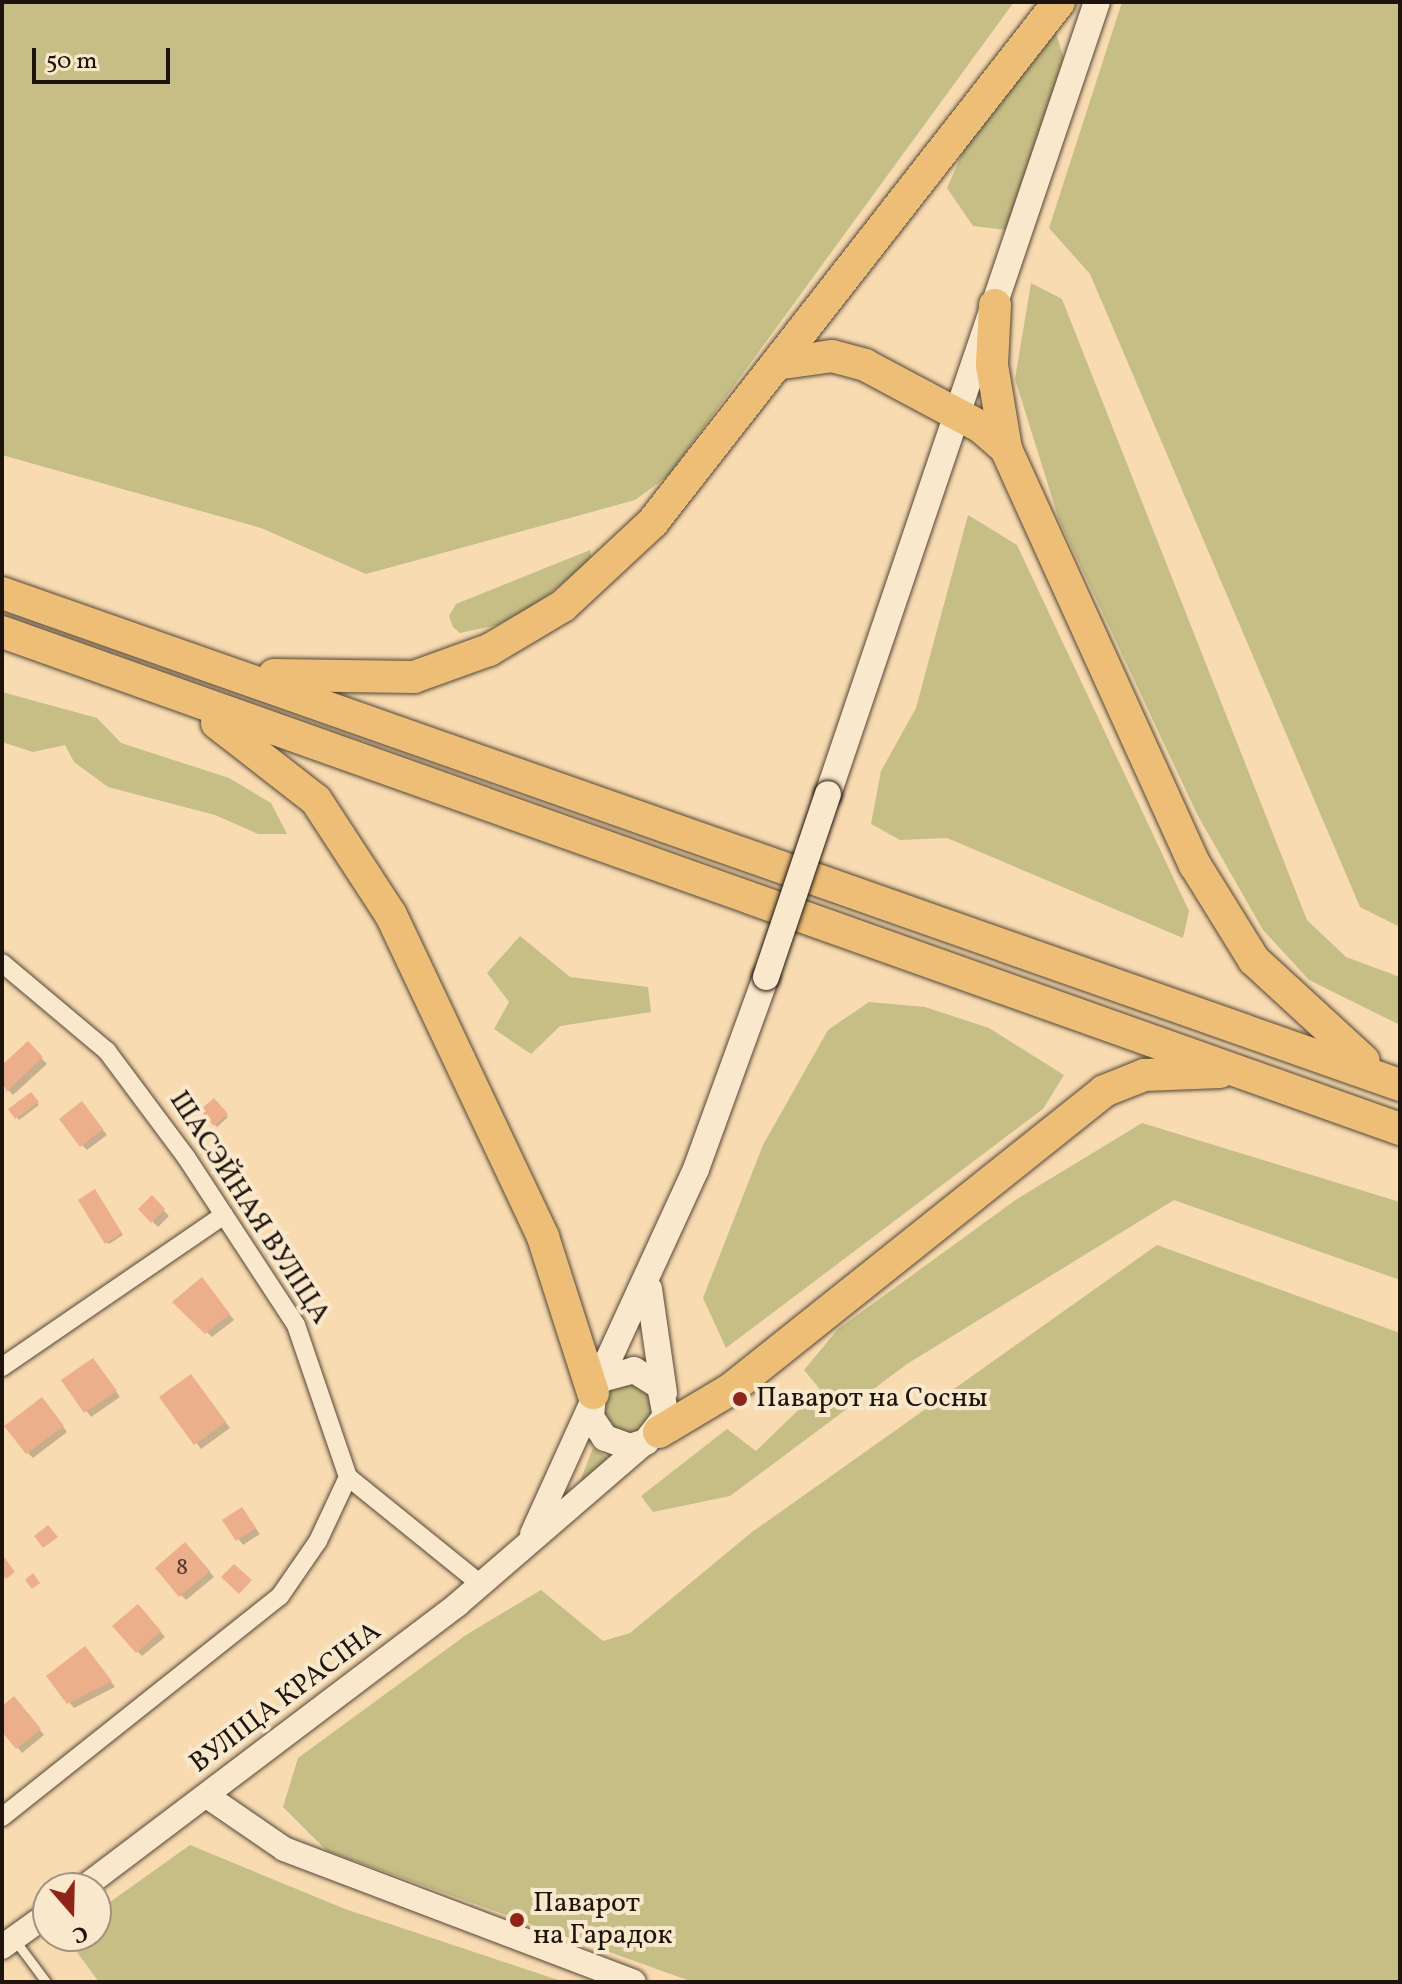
<!DOCTYPE html>
<html>
<head>
<meta charset="utf-8">
<style>
  body { margin:0 }
  #map { position:relative; width:1402px; height:1984px; overflow:hidden; background:#f8dbb1; font-family:Vollkorn,serif }
  div>[style] { position:absolute }
  [style*='--x'] { left:calc(var(--x)*1px); top:calc(var(--y)*1px); width:calc(var(--w)*1px); rotate:calc(var(--a)*1deg) }
  .green>* { inset:0; background:#c5be86 }
  .round { border-radius:50% }
  .shadow>* { inset:0; background:#0003 }
  .building>* { inset:0; background:#edae8c }
  .roads { filter:drop-shadow(0 0 2px #544636) drop-shadow(0 0 2px #544636) }
  .service>* { height:9px; margin:-4.5px; padding:0 4.5px; transform-origin:4.5px; border-radius:4.5px; background:#fae8cc }
  .minor>* { height:18px; margin:-9px; padding:0 9px; transform-origin:9px; border-radius:9px; background:#fae8cc }
  .tertiary>* { height:24px; margin:-12px; padding:0 12px; transform-origin:12px; border-radius:12px; background:#fae8cc }
  .secondary>* { height:26px; margin:-13px; padding:0 13px; transform-origin:13px; border-radius:13px; background:#fae8cc }
  .trunk>* { height:32px; margin:-16px; padding:0 16px; transform-origin:16px; border-radius:16px; background:#ecbe78 }
  .bridges { filter:drop-shadow(0 0 2px #1e140d) drop-shadow(0 0 2px #1e140d) }
  .secondary-bridge>* { height:26px; margin:-13px; padding:0 13px; transform-origin:13px; border-radius:13px; background:#fae8cc }
  .dots>* { width:22px; height:22px; translate:-50% -50%; box-sizing:border-box; border:4px solid #fae8cc; border-radius:50% }
  span { translate:-50% -50%; white-space:nowrap; text-align:center; line-height:1.15; -webkit-text-stroke:8px #fae8cc; paint-order:stroke }
  .number-label { font-size:24px; color:#523a2d }
  .number-label span { -webkit-text-stroke-width:0 }
  .street-label { font-size:28px; color:#1e140d }
  .poi-label { font-size:28px; color:#1e140d }
  .left { translate:0 -50%; text-align:left }
  .frame { position:absolute; inset:0; border:4px solid #1e140d; pointer-events:none }
  .north { position:absolute; left:32px; top:1872px; width:80px; height:80px; box-sizing:border-box; background:#fae8cc; border:2px solid #a29380; border-radius:50%; rotate:160deg; font-size:22px; font-weight:700; line-height:32px; text-align:center; color:#1e140d }
  .north::after { content:''; display:block; margin:auto; width:28px; height:36px; background:#8f2418; clip-path:polygon(50% 0,100% 100%,50% 72%,0 100%) }
  .scale { position:absolute; left:32px; top:48px; width:138px; height:36px; box-sizing:border-box; border:4px solid #1e140d; border-top:0; padding-left:10px; font-size:24px; line-height:28px; white-space:nowrap; color:#1e140d; -webkit-text-stroke:6px #fae8cc; paint-order:stroke }
</style>
</head>
<body>
<div id="map">
  <div class="green">
    <i style="clip-path:polygon(2px 2px,1014px 2px,668px 476px,635px 500px,366px 574px,261px 528px,2px 455px)"></i>
    <i style="clip-path:polygon(1122px 2px,1400px 2px,1400px 927px,1360px 907px,1090px 274px,1049px 228px)"></i>
    <i style="clip-path:polygon(1055px 30px,1064px 59px,1007px 230px,973px 226px,947px 188px,973px 129px)"></i>
    <i style="clip-path:polygon(1031px 283px,1062px 299px,1307px 920px,1346px 957px,1400px 977px,1400px 1025px,1309px 980px,1263px 930px,1198px 816px,1059px 520px,1015px 379px)"></i>
    <i style="clip-path:polygon(968px 515px,1017px 545px,1189px 911px,1183px 938px,947px 838px,900px 840px,871px 824px,881px 771px,916px 708px)"></i>
    <i style="clip-path:polygon(590px 550px,592px 561px,532px 607px,497px 625px,460px 633px,453px 627px,449px 616px,456px 604px)"></i>
    <i style="clip-path:polygon(2px 692px,97px 718px,121px 743px,229px 778px,271px 803px,287px 834px,258px 834px,215px 815px,108px 787px,74px 762px,65px 745px,33px 752px,2px 742px)"></i>
    <i style="clip-path:polygon(520px 936px,570px 977px,648px 987px,651px 1012px,560px 1026px,531px 1054px,494px 1029px,509px 1002px,487px 973px)"></i>
    <i style="clip-path:polygon(869px 1002px,925px 1007px,989px 1028px,1064px 1075px,1043px 1109px,726px 1348px,703px 1298px,763px 1145px,828px 1030px)"></i>
    <i style="clip-path:polygon(1142px 1123px,1400px 1202px,1400px 1280px,1174px 1200px,907px 1364px,730px 1496px,653px 1512px,641px 1496px,727px 1429px,756px 1451px,820px 1389px,804px 1370px,838px 1329px,1017px 1199px)"></i>
    <i style="clip-path:polygon(1157px 1245px,1400px 1333px,1400px 1982px,693px 1982px,327px 1851px,283px 1807px,298px 1758px,466px 1635px,541px 1590px,603px 1641px,630px 1633px,752px 1532px)"></i>
    <i class="round" style="left:603px;top:1382px;width:52px;height:52px"></i>
    <i style="clip-path:polygon(593px 1448px,608px 1458px,579px 1484px)"></i>
    <i style="clip-path:polygon(190px 1845px,345px 1909px,564px 1982px,99px 1982px,65px 1936px,96px 1936px,96px 1912px)"></i>
  </div>
  <div class="shadow">
    <i style="clip-path:polygon(28px 1044px,47px 1064px,13px 1095px,2px 1084px,2px 1068px)"></i>
    <i style="clip-path:polygon(31px 1094px,39px 1105px,19px 1120px,11px 1109px)"></i>
    <i style="clip-path:polygon(214px 1101px,228px 1117px,217px 1127px,203px 1111px)"></i>
    <i style="clip-path:polygon(87px 1109px,107px 1135px,87px 1150px,82px 1145px)"></i>
    <i style="clip-path:polygon(96px 1194px,123px 1235px,109px 1244px,107px 1242px)"></i>
    <i style="clip-path:polygon(152px 1198px,169px 1216px,158px 1227px,140px 1209px)"></i>
    <i style="clip-path:polygon(207px 1285px,234px 1320px,212px 1337px,175px 1302px)"></i>
    <i style="clip-path:polygon(93px 1360px,120px 1397px,91px 1417px,64px 1380px)"></i>
    <i style="clip-path:polygon(196px 1382px,230px 1428px,201px 1449px,162px 1397px)"></i>
    <i style="clip-path:polygon(47px 1405px,67px 1432px,33px 1458px,28px 1453px)"></i>
    <i style="clip-path:polygon(242px 1509px,260px 1534px,243px 1545px,225px 1521px)"></i>
    <i style="clip-path:polygon(190px 1549px,214px 1577px,186px 1600px,181px 1595px)"></i>
    <i style="clip-path:polygon(143px 1612px,165px 1637px,142px 1656px,137px 1651px)"></i>
    <i style="clip-path:polygon(90px 1653px,115px 1687px,74px 1708px,69px 1702px)"></i>
    <i style="clip-path:polygon(19px 1704px,44px 1735px,22px 1753px,2px 1728px,2px 1708px)"></i>
  </div>
  <div class="building">
    <i style="clip-path:polygon(28px 1041px,43px 1057px,6px 1092px,2px 1065px)"></i>
    <i style="clip-path:polygon(31px 1092px,39px 1102px,15px 1119px,8px 1109px)"></i>
    <i style="clip-path:polygon(214px 1098px,228px 1114px,214px 1126px,200px 1110px)"></i>
    <i style="clip-path:polygon(82px 1101px,103px 1129px,80px 1147px,59px 1119px)"></i>
    <i style="clip-path:polygon(95px 1189px,122px 1233px,105px 1244px,78px 1200px)"></i>
    <i style="clip-path:polygon(152px 1195px,165px 1209px,151px 1223px,138px 1209px)"></i>
    <i style="clip-path:polygon(202px 1277px,230px 1314px,205px 1334px,172px 1302px)"></i>
    <i style="clip-path:polygon(93px 1358px,117px 1391px,84px 1413px,61px 1380px)"></i>
    <i style="clip-path:polygon(191px 1374px,226px 1422px,194px 1445px,159px 1397px)"></i>
    <i style="clip-path:polygon(42px 1397px,64px 1426px,26px 1454px,4px 1426px)"></i>
    <i style="clip-path:polygon(242px 1507px,256px 1528px,236px 1541px,222px 1520px)"></i>
    <i style="clip-path:polygon(48px 1525px,58px 1537px,43px 1548px,34px 1536px)"></i>
    <i style="clip-path:polygon(185px 1542px,210px 1571px,179px 1597px,155px 1568px)"></i>
    <i style="clip-path:polygon(4px 1557px,15px 1572px,6px 1579px,2px 1575px)"></i>
    <i style="clip-path:polygon(234px 1564px,252px 1580px,239px 1594px,221px 1577px)"></i>
    <i style="clip-path:polygon(33px 1573px,40px 1583px,32px 1589px,25px 1580px)"></i>
    <i style="clip-path:polygon(138px 1604px,161px 1631px,136px 1653px,112px 1626px)"></i>
    <i style="clip-path:polygon(85px 1646px,112px 1681px,67px 1704px,46px 1676px)"></i>
    <i style="clip-path:polygon(14px 1696px,41px 1729px,16px 1749px,2px 1732px,2px 1706px)"></i>
  </div>
  <div class="roads">
    <div class="service">
      <i style="--x:14;--y:1939;--w:54;--a:53.3"></i>
    </div>
    <div class="minor">
      <i style="--x:2;--y:963;--w:137;--a:40"></i>
      <i style="--x:107;--y:1051;--w:132;--a:53.3"></i>
      <i style="--x:186;--y:1157;--w:201;--a:56.8"></i>
      <i style="--x:296;--y:1325;--w:161;--a:71.1"></i>
      <i style="--x:348;--y:1477;--w:71;--a:115.1"></i>
      <i style="--x:318;--y:1541;--w:67;--a:124.6"></i>
      <i style="--x:280;--y:1596;--w:355;--a:141.5"></i>
      <i style="--x:2;--y:1367;--w:269;--a:-34.4"></i>
      <i style="--x:348;--y:1477;--w:172;--a:38.9"></i>
    </div>
    <div class="tertiary">
      <i style="--x:532;--y:1534;--w:141;--a:-65.6"></i>
      <i style="--x:207;--y:1796;--w:93;--a:34.5"></i>
      <i style="--x:284;--y:1849;--w:374;--a:20.8"></i>
      <i style="--x:83;--y:1888;--w:470;--a:-37.1"></i>
      <i style="--x:458;--y:1604;--w:248;--a:-40.8"></i>
      <i style="--x:2;--y:1947;--w:57;--a:-35.7"></i>
    </div>
    <div class="secondary">
      <i style="--x:828;--y:794;--w:836;--a:-71.24"></i>
      <i style="--x:649;--y:1289;--w:105;--a:81.8"></i>
      <i style="--x:605;--y:1378;--w:30;--a:-15"></i>
      <i style="--x:634;--y:1370;--w:31;--a:32"></i>
      <i style="--x:660;--y:1386;--w:31;--a:79"></i>
      <i style="--x:666;--y:1416;--w:33;--a:128"></i>
      <i style="--x:646;--y:1442;--w:17;--a:163"></i>
      <i style="--x:630;--y:1447;--w:27;--a:-160"></i>
      <i style="--x:605;--y:1438;--w:25;--a:-124"></i>
      <i style="--x:591;--y:1417;--w:24;--a:-85"></i>
      <i style="--x:593;--y:1393;--w:247;--a:-65.3"></i>
      <i style="--x:696;--y:1169;--w:204;--a:-70"></i>
    </div>
    <div class="trunk">
      <i style="--x:995;--y:305;--w:60;--a:92.9"></i>
      <i style="--x:992;--y:365;--w:85;--a:80.5"></i>
      <i style="--x:1006;--y:449;--w:457;--a:65.6"></i>
      <i style="--x:1195;--y:865;--w:112;--a:58.2"></i>
      <i style="--x:1254;--y:960;--w:149;--a:42.6"></i>
      <i style="--x:783;--y:363;--w:49;--a:-8.1"></i>
      <i style="--x:832;--y:356;--w:34;--a:15"></i>
      <i style="--x:865;--y:365;--w:132;--a:28.1"></i>
      <i style="--x:981;--y:427;--w:33;--a:41"></i>
      <i style="--x:2;--y:593;--w:1482;--a:19.39"></i>
      <i style="--x:2;--y:632;--w:1484;--a:19.57"></i>
      <i style="--x:274;--y:675;--w:140;--a:0.8"></i>
      <i style="--x:414;--y:677;--w:80;--a:-19.8"></i>
      <i style="--x:489;--y:650;--w:86;--a:-30.7"></i>
      <i style="--x:563;--y:606;--w:123;--a:-43"></i>
      <i style="--x:653;--y:522;--w:660;--a:-52.02"></i>
      <i style="--x:217;--y:723;--w:125;--a:37.9"></i>
      <i style="--x:316;--y:800;--w:137;--a:56.9"></i>
      <i style="--x:391;--y:915;--w:356;--a:64.7"></i>
      <i style="--x:543;--y:1237;--w:164;--a:72.2"></i>
      <i style="--x:659;--y:1432;--w:84;--a:-30.8"></i>
      <i style="--x:731;--y:1389;--w:477;--a:-38.6"></i>
      <i style="--x:1104;--y:1091;--w:43;--a:-21.8"></i>
      <i style="--x:1144;--y:1075;--w:76;--a:-2.3"></i>
    </div>
  </div>
  <div class="bridges">
    <div class="secondary-bridge">
      <i style="--x:766;--y:977;--w:193;--a:-71.3"></i>
    </div>
  </div>
  <div class="dots">
    <i style="left:740px;top:1399px;background:#8f2418"></i>
    <i style="left:517px;top:1920px;background:#8f2418"></i>
  </div>
  <div class="number-label">
    <span style="left:182px;top:1569px">8</span>
  </div>
  <div class="street-label">
    <span style="left:249px;top:1208px;rotate:57deg">ШАСЭЙНАЯ ВУЛІЦА</span>
    <span style="left:286px;top:1698px;rotate:-37deg">ВУЛІЦА КРАСІНА</span>
  </div>
  <div class="poi-label">
    <span class="left" style="left:756px;top:1399px">Паварот на Сосны</span>
    <span class="left" style="left:533px;top:1920px">Паварот<br>на Гарадок</span>
  </div>
  <div class="frame"></div>
  <div class="north">С</div>
  <div class="scale">50 m</div>
</div>
</body>
</html>
